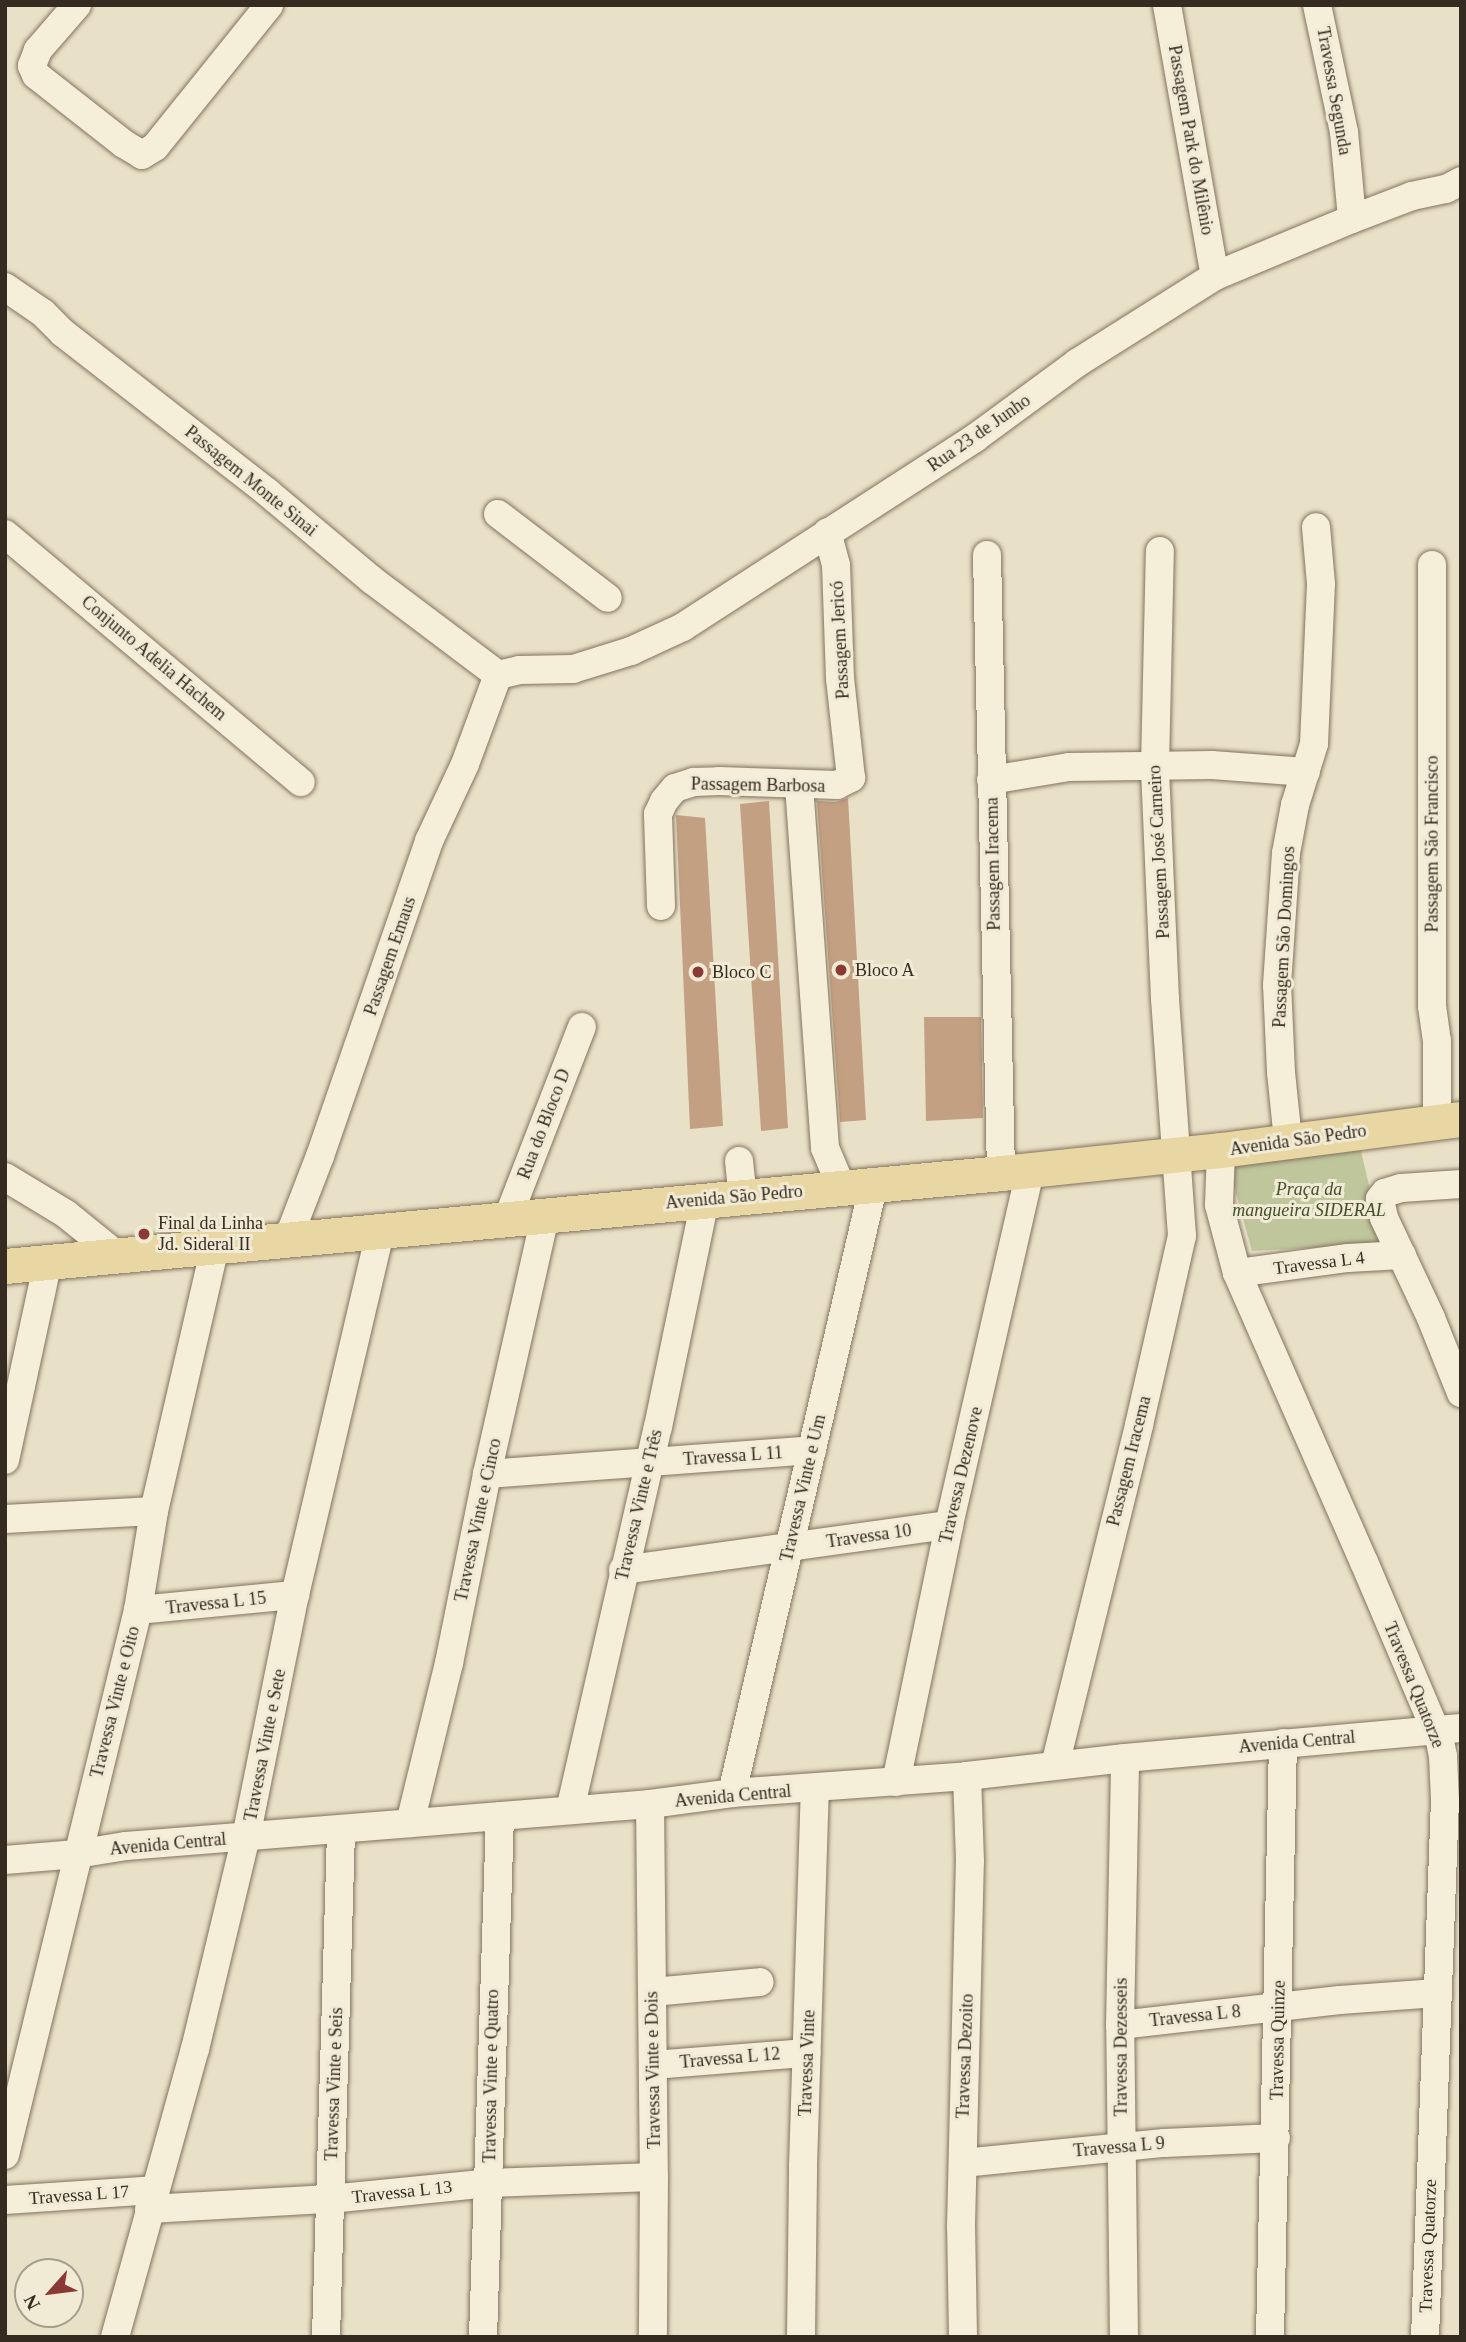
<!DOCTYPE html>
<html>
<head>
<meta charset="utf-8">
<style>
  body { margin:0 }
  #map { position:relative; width:1466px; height:2342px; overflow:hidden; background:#e9e1c7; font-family:Georgia,serif }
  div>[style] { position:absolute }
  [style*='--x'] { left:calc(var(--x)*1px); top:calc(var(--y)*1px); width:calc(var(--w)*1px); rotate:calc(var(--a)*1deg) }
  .green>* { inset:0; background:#bfc69c }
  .building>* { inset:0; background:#c3a081 }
  .roads { filter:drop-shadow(0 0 2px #83735e) drop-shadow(0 0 2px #83735e) }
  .minor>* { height:28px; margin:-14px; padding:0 14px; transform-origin:14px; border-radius:14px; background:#f5eed9 }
  .major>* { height:35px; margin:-17.5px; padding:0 17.5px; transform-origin:17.5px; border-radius:17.5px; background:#e8d6a3 }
  .dots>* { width:19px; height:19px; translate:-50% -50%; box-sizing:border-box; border:4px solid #f1ebd6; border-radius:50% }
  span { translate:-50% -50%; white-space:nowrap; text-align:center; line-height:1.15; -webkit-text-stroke:6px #f1ebd6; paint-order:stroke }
  .street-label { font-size:18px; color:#352b20 }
  .poi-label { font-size:18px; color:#352b20 }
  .left { translate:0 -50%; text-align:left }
  .park-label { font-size:18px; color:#434f29; font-style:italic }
  .frame { position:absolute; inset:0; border:7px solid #352b20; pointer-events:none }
  .north { position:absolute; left:14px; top:2258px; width:70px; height:70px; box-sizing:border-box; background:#f1ebd6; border:2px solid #a69e8d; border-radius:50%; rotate:242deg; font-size:19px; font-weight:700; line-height:28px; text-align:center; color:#352b20 }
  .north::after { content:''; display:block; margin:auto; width:24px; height:32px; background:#8b3935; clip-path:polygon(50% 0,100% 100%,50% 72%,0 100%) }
</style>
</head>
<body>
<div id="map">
  <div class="green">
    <i style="clip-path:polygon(1360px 1147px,1383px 1244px,1252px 1251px,1227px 1161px)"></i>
  </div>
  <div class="building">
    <i style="clip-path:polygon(848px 798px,866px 1120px,840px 1122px,817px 801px,836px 802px)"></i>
    <i style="clip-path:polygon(769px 801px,788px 1128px,761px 1131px,740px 804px)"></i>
    <i style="clip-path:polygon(676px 815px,705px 818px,723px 1126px,690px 1129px)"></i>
    <i style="clip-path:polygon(924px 1017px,981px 1017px,983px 1118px,926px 1121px)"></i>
  </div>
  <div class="roads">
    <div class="minor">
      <i style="--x:77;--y:5;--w:60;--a:130.9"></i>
      <i style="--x:38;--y:50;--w:17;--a:111"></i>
      <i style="--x:32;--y:66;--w:10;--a:66"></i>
      <i style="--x:36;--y:75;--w:112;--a:38.1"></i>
      <i style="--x:124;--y:144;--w:21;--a:31"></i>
      <i style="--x:142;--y:155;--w:15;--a:-32"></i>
      <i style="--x:155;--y:147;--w:182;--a:-51.2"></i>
      <i style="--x:1167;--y:5;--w:275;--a:80"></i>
      <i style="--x:1317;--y:5;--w:130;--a:78"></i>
      <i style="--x:1344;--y:132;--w:87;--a:84.7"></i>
      <i style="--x:5;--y:287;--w:46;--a:34.4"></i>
      <i style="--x:43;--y:313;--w:28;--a:45"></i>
      <i style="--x:63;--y:333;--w:259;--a:37.9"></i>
      <i style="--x:267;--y:492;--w:137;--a:40"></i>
      <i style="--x:372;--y:580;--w:158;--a:37"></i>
      <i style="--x:498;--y:514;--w:138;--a:37.4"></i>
      <i style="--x:5;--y:534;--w:386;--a:40"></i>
      <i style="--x:987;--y:555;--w:618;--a:88.7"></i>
      <i style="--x:1432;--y:565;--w:441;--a:90"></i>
      <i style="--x:1432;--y:1006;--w:35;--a:82"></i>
      <i style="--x:1437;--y:1041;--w:82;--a:90"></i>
      <i style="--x:498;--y:675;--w:22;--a:-13"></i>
      <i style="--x:519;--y:670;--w:54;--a:-1.1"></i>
      <i style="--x:573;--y:669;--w:61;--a:-17.2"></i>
      <i style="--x:631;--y:651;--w:57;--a:-24.8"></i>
      <i style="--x:683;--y:627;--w:348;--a:-32.9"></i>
      <i style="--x:975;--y:438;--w:127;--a:-36.3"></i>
      <i style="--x:1077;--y:363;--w:163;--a:-32.2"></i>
      <i style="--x:1215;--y:276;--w:148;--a:-22.6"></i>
      <i style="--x:1352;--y:219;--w:64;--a:-21"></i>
      <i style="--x:1412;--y:196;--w:35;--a:-12"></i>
      <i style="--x:1446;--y:189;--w:17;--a:-28"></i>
      <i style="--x:991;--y:780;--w:79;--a:-9.5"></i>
      <i style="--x:1069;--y:767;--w:143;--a:-0.8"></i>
      <i style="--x:1212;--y:765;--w:94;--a:4.3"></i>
      <i style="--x:799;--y:785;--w:364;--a:85.9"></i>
      <i style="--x:825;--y:1148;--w:41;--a:67.2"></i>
      <i style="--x:661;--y:906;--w:92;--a:-91.9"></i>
      <i style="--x:658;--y:814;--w:14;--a:-65"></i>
      <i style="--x:664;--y:801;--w:17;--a:-50"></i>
      <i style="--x:675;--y:788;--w:20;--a:-18"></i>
      <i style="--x:694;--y:782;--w:25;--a:-2"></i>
      <i style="--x:719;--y:781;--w:118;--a:1.9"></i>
      <i style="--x:837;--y:785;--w:16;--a:-27"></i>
      <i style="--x:851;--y:778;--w:100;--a:-96.3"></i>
      <i style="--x:840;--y:679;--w:114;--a:-92"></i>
      <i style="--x:836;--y:565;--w:34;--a:-105"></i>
      <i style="--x:1288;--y:1140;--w:68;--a:-95.9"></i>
      <i style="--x:1281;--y:1072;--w:87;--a:-92.6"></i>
      <i style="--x:1277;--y:985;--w:132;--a:-86.1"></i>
      <i style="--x:1286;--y:853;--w:49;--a:-79.4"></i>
      <i style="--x:1295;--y:805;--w:64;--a:-72.7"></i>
      <i style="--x:1314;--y:744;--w:160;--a:-87.5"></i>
      <i style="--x:1321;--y:584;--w:57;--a:-95"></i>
      <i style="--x:1221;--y:1150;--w:55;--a:92.1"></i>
      <i style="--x:1219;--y:1205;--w:70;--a:75.2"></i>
      <i style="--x:1237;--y:1273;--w:316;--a:66.3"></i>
      <i style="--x:1364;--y:1562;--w:194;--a:67"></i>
      <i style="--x:1440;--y:1741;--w:15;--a:79"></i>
      <i style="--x:1443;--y:1756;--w:44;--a:87.4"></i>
      <i style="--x:1445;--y:1800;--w:537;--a:92.13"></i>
      <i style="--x:739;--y:1161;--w:36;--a:84"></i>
      <i style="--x:5;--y:1177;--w:71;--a:31.2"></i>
      <i style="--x:66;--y:1214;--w:67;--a:38.9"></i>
      <i style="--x:1461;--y:1184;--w:60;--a:176.2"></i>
      <i style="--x:1401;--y:1188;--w:17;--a:163"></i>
      <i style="--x:1385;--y:1193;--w:8;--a:130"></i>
      <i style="--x:1380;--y:1199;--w:19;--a:78"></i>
      <i style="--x:1384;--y:1218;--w:110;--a:64.8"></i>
      <i style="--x:1431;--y:1318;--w:81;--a:68.2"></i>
      <i style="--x:507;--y:1220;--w:207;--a:-68.8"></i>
      <i style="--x:288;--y:1239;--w:89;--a:-68.9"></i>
      <i style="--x:320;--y:1156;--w:333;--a:-70.9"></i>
      <i style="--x:429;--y:841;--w:85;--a:-64.9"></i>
      <i style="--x:465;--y:764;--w:95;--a:-69.7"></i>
      <i style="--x:1237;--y:1273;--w:112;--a:-7.7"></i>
      <i style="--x:1348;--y:1258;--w:54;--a:-3.2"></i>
      <i style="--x:5;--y:1460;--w:204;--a:-77.8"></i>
      <i style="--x:487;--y:1474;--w:326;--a:-4.2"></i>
      <i style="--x:5;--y:1519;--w:149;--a:-3.1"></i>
      <i style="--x:623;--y:1570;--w:329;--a:-7.9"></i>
      <i style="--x:138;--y:1610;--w:158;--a:-5.5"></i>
      <i style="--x:1055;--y:1765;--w:350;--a:-76.1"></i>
      <i style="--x:1139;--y:1425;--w:194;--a:-77.2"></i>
      <i style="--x:1182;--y:1236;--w:238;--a:-94.1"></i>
      <i style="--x:1165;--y:999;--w:233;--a:-92.5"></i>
      <i style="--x:1155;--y:766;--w:215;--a:-88.7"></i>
      <i style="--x:896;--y:1782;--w:262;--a:-78.3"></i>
      <i style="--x:949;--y:1525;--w:364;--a:-77.1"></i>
      <i style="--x:732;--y:1793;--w:626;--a:-76.9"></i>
      <i style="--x:650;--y:1804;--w:373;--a:89.4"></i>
      <i style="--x:654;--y:2177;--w:160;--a:90.4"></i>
      <i style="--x:570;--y:1810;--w:393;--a:-77.1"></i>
      <i style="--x:658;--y:1427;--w:232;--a:-78.3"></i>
      <i style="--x:410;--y:1823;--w:165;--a:-76.3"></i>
      <i style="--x:449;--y:1663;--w:193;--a:-78.6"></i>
      <i style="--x:487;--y:1474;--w:263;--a:-77.3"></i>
      <i style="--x:5;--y:1860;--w:72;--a:-4.8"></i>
      <i style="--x:77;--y:1854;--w:50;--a:-9.3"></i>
      <i style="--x:126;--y:1846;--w:526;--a:-4.58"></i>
      <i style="--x:650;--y:1804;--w:83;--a:-7.6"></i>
      <i style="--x:732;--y:1793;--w:236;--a:-4.1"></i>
      <i style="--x:967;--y:1776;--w:159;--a:-6.5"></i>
      <i style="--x:1125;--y:1758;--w:337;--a:-5.1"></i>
      <i style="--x:653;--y:1992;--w:107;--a:-5.3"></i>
      <i style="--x:1120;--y:2025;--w:221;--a:-6.5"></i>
      <i style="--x:1340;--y:2000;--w:97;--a:-4.1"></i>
      <i style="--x:653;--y:2065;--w:154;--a:-4.5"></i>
      <i style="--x:5;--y:2155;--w:561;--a:-76.29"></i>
      <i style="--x:138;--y:1610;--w:100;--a:-80.8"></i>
      <i style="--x:154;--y:1511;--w:272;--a:-77"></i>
      <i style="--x:963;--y:2163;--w:202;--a:-5.7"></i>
      <i style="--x:1164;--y:2143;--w:112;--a:-2.6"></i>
      <i style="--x:5;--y:2200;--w:149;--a:-3.8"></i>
      <i style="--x:149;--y:2209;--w:181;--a:-3.2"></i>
      <i style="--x:330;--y:2199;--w:160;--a:-5.7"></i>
      <i style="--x:489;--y:2183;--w:165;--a:-2.1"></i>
      <i style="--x:115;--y:2337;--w:299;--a:-74.5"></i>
      <i style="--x:195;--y:2049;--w:218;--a:-76.5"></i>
      <i style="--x:246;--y:1837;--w:247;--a:-78.6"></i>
      <i style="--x:295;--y:1595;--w:373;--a:-76.8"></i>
      <i style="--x:326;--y:2337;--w:506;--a:-88.3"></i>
      <i style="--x:483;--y:2337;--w:521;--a:-88.13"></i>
      <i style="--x:801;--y:2337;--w:171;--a:-89.3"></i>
      <i style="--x:803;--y:2166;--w:377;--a:-88.2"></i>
      <i style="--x:963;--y:2337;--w:111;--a:-91"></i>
      <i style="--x:961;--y:2226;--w:365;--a:-88.6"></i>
      <i style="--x:970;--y:1861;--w:85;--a:-92"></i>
      <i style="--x:1124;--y:2337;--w:312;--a:-90.7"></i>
      <i style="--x:1120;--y:2025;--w:267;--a:-88.9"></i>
      <i style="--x:1270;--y:2337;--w:594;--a:-88.75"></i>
    </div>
    <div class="major">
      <i style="--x:5;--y:1266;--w:1000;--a:-5.33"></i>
      <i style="--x:1001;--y:1173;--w:221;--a:-6"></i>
      <i style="--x:1221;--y:1150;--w:242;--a:-7.4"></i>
    </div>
  </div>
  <div class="dots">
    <i style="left:841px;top:970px;background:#8b3935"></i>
    <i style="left:698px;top:972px;background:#8b3935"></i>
    <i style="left:144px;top:1234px;background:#8b3935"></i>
  </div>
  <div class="street-label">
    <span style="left:1334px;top:91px;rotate:80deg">Travessa Segunda</span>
    <span style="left:1191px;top:140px;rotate:80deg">Passagem Park do Milênio</span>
    <span style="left:979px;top:433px;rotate:-35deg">Rua 23 de Junho</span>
    <span style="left:251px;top:481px;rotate:39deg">Passagem Monte Sinai</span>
    <span style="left:840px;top:640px;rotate:-93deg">Passagem Jericó</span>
    <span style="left:154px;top:658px;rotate:40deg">Conjunto Adelia Hachem</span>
    <span style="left:758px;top:785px;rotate:1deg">Passagem Barbosa</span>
    <span style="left:1432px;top:844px;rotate:-90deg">Passagem São Francisco</span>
    <span style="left:1159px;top:852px;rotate:-93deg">Passagem José Carneiro</span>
    <span style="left:993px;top:864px;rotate:-91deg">Passagem Iracema</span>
    <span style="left:1284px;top:937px;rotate:-87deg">Passagem São Domingos</span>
    <span style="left:390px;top:956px;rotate:-71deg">Passagem Emaus</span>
    <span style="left:544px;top:1124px;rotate:-69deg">Rua do Bloco D</span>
    <span style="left:1298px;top:1140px;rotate:-8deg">Avenida São Pedro</span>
    <span style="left:734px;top:1197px;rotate:-5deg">Avenida São Pedro</span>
    <span style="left:1319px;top:1263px;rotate:-7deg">Travessa L 4</span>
    <span style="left:733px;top:1456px;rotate:-4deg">Travessa L 11</span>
    <span style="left:1129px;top:1461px;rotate:-76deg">Passagem Iracema</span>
    <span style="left:961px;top:1475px;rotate:-77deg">Travessa Dezenove</span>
    <span style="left:803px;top:1488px;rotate:-77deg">Travessa Vinte e Um</span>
    <span style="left:639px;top:1505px;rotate:-77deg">Travessa Vinte e Três</span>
    <span style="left:478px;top:1520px;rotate:-78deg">Travessa Vinte e Cinco</span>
    <span style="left:869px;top:1536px;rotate:-8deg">Travessa 10</span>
    <span style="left:216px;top:1603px;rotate:-6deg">Travessa L 15</span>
    <span style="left:1414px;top:1685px;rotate:68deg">Travessa Quatorze</span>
    <span style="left:115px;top:1702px;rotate:-76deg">Travessa Vinte e Oito</span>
    <span style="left:1297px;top:1742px;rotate:-5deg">Avenida Central</span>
    <span style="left:265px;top:1745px;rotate:-79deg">Travessa Vinte e Sete</span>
    <span style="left:733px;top:1796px;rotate:-5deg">Avenida Central</span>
    <span style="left:168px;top:1844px;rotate:-5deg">Avenida Central</span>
    <span style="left:1195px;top:2016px;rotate:-6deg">Travessa L 8</span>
    <span style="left:1278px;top:2040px;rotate:-89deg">Travessa Quinze</span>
    <span style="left:1121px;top:2047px;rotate:-90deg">Travessa Dezesseis</span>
    <span style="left:965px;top:2056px;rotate:-88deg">Travessa Dezoito</span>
    <span style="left:730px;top:2058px;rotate:-5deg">Travessa L 12</span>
    <span style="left:807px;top:2063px;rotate:-88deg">Travessa Vinte</span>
    <span style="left:653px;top:2070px;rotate:-91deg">Travessa Vinte e Dois</span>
    <span style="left:491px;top:2076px;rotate:-89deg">Travessa Vinte e Quatro</span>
    <span style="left:334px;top:2084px;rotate:-88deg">Travessa Vinte e Seis</span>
    <span style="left:1119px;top:2147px;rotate:-5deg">Travessa L 9</span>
    <span style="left:402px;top:2192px;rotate:-6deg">Travessa L 13</span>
    <span style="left:79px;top:2195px;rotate:-4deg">Travessa L 17</span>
    <span style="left:1428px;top:2246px;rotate:-88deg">Travessa Quatorze</span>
  </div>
  <div class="poi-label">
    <span class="left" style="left:855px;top:970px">Bloco A</span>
    <span class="left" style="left:712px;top:972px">Bloco C</span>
    <span class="left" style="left:158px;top:1234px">Final da Linha<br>Jd. Sideral II</span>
  </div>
  <div class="park-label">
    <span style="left:1309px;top:1200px">Praça da<br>mangueira SIDERAL</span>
  </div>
  <div class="frame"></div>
  <div class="north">N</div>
</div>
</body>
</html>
